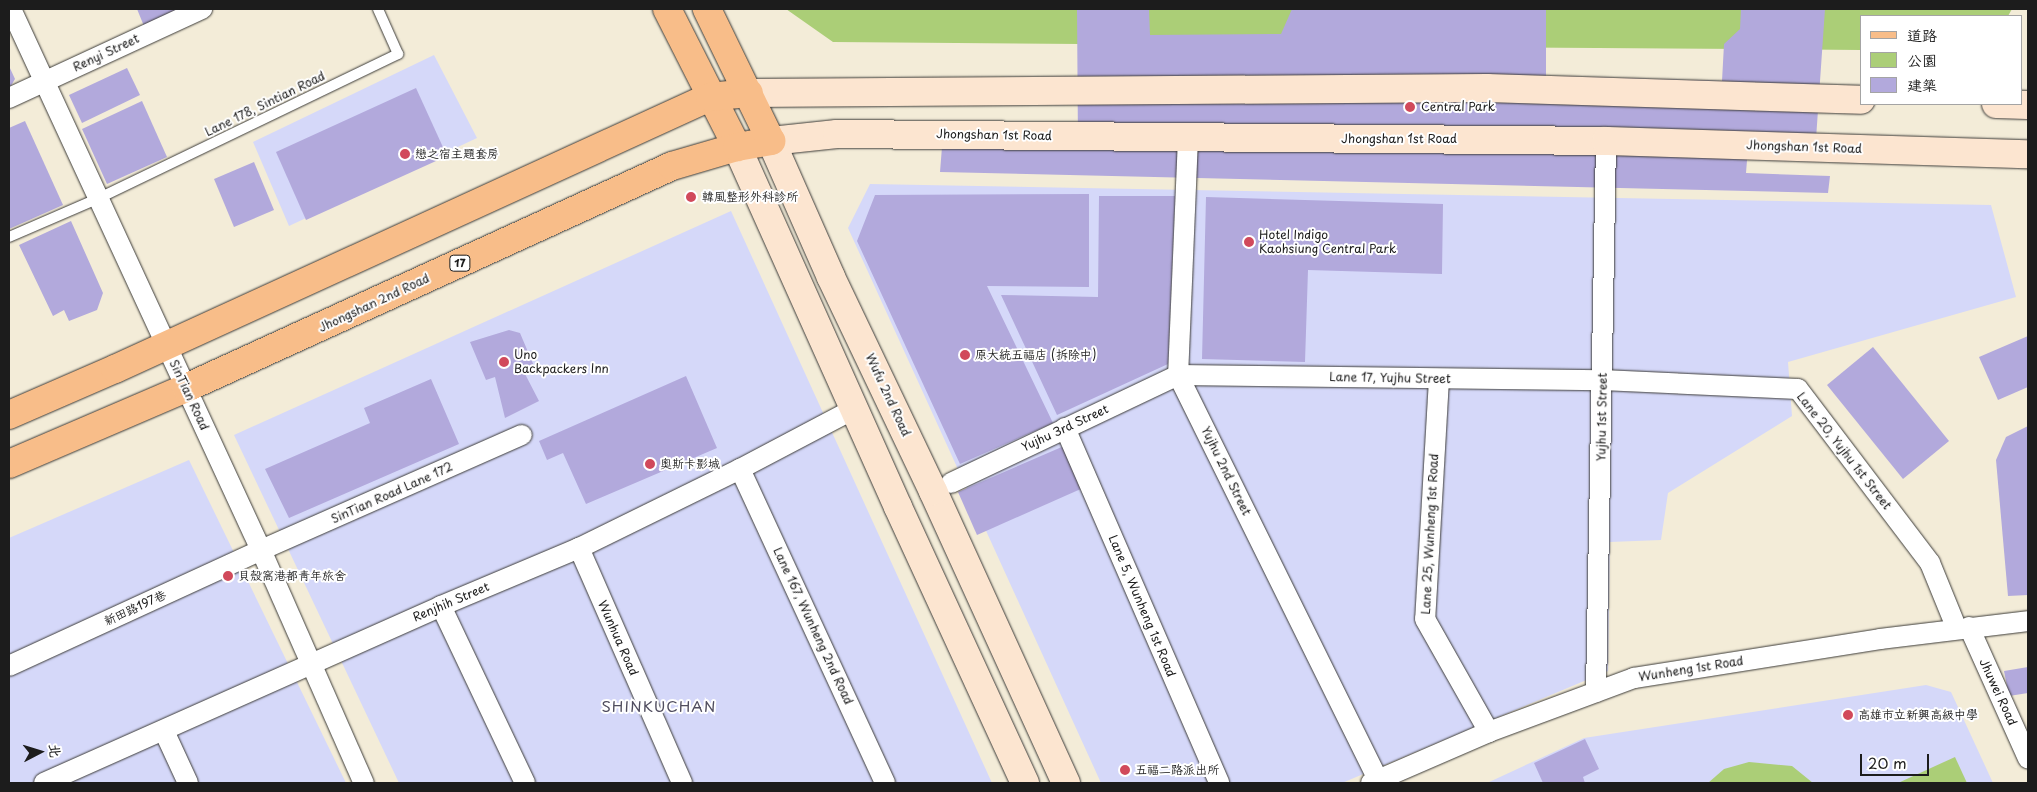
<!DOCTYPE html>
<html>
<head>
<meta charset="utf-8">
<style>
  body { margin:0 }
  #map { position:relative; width:2037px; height:792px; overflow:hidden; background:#f3ecd8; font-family:"Playpen Sans","LXGW WenKai TC",sans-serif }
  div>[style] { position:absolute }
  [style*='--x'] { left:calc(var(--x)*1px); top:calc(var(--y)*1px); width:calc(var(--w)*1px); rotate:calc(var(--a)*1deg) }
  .built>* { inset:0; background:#d5d8f9 }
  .green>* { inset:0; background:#abce77 }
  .building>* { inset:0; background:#b2a9dc }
  .roads { filter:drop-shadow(0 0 1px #3c3b38) drop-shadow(0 0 1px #3c3b38) }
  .lane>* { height:10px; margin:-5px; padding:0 5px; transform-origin:5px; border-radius:5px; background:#fff }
  .street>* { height:20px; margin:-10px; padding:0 10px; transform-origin:10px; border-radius:10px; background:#fff }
  .secondary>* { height:28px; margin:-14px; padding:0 14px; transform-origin:14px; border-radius:14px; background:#fce5d0 }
  .primary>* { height:28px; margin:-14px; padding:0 14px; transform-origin:14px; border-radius:14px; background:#f8bd89 }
  .dots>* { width:14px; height:14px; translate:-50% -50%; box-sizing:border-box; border:2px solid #fff; border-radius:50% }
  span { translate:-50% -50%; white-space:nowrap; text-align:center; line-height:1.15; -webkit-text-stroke:4px #fff; paint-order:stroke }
  .shield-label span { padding:1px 4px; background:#fff; border:1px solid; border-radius:4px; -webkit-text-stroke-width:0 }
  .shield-label { font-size:11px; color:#1c1c1c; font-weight:700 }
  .street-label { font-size:12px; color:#1c1c1c }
  .poi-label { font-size:12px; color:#1c1c1c }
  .left { translate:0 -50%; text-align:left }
  .quarter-label { font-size:15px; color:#504d5f; letter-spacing:1px }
  .frame { position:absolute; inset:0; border:10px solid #1c1c1c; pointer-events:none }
  .legend { position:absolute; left:1860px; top:15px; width:162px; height:90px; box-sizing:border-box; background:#fff; border:1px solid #a4a4a4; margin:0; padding:6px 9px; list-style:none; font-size:15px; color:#1c1c1c }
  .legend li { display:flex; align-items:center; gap:10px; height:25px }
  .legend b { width:25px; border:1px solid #a4a4a4 }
  .north { position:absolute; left:15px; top:727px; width:50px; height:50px; -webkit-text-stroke:4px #fff; paint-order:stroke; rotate:85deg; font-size:14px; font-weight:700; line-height:20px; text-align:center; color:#1c1c1c }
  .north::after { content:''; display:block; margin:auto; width:18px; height:22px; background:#1c1c1c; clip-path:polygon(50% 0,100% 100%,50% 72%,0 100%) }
  .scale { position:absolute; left:1860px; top:754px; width:69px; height:22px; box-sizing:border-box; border:2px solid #1c1c1c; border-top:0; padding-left:6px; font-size:15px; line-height:18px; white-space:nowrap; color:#1c1c1c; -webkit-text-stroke:4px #fff; paint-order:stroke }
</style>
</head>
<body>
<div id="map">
  <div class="built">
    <i style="clip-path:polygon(434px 55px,477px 138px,289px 226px,253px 142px)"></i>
    <i style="clip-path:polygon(870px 184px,1991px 205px,2016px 297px,1788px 362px,1792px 416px,1668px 493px,1661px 540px,1610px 542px,1608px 671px,1342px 783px,1101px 783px,848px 228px)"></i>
    <i style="clip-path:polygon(731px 211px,992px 783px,399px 783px,234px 435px)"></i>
    <i style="clip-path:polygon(189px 460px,346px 783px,9px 783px,9px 538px)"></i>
    <i style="clip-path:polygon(1926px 685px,1951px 692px,1993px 783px,1487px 783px,1584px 738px)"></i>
  </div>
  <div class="green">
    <i style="clip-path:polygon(786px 9px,2012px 9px,2008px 16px,1861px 16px,1861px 50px,833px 42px)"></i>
    <i style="clip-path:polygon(1955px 757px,1967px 783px,1898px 783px)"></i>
    <i style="clip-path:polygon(1749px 762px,1792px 766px,1813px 783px,1708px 783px,1724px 769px)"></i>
  </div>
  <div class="building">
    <i style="clip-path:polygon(137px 9px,197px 9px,146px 31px)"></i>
    <i style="clip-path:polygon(1077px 9px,1149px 9px,1150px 35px,1281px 34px,1292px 9px,1546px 9px,1546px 76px,1722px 81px,1724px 44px,1740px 29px,1741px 9px,1825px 9px,1816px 139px,1749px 135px,1746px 173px,1830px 176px,1828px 193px,940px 172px,942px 147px,1078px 146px)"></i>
    <i style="clip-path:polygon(9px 66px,15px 79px,9px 89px)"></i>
    <i style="clip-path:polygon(127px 68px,140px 95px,82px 123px,69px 95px)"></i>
    <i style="clip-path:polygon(416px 88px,447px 156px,306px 220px,276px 152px)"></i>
    <i style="clip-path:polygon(142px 101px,167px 157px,107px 184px,82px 129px)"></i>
    <i style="clip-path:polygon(25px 121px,63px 205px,9px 229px,9px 128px)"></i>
    <i style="clip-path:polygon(254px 162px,274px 210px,234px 227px,214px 179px)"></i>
    <i style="clip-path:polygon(1089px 194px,1089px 287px,987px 286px,1053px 423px,960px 464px,857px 241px,875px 195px)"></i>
    <i style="clip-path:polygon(1099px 196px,1175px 196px,1168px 364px,1057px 415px,1001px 295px,1098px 297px)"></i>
    <i style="clip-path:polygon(1206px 197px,1443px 204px,1442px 274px,1308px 270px,1305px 362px,1202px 359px)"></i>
    <i style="clip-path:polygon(71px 221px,103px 293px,97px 310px,69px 321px,64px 310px,53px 316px,19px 245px)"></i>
    <i style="clip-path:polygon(509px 330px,520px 333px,534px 366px,524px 372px,539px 401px,505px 418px,495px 377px,486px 380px,470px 342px)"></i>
    <i style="clip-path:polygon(2028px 336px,2028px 387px,1998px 400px,1979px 357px)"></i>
    <i style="clip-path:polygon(1873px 347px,1949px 441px,1903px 479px,1827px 385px)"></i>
    <i style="clip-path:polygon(686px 376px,717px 448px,586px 504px,563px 453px,547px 460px,539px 441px)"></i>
    <i style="clip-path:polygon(431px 379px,459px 444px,289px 518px,265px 469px,370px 423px,364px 408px)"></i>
    <i style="clip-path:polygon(2028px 426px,2028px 595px,2008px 596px,1996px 460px,2006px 437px)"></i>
    <i style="clip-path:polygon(1064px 446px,1083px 488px,977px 535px,958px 492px)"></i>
    <i style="clip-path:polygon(2028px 667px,2028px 693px,2009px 696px,2004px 671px)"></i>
    <i style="clip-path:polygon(1585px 739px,1599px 769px,1583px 777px,1585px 783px,1543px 783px,1534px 763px)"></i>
  </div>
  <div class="roads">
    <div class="lane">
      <i style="--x:9;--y:237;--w:98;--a:-23.4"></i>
      <i style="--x:99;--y:198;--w:332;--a:-25.7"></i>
      <i style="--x:398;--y:54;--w:49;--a:-114"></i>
    </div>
    <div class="street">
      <i style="--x:11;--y:9;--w:596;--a:65.2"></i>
      <i style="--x:261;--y:550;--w:255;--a:66.2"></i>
      <i style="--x:9;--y:98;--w:213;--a:-24.8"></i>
      <i style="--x:1188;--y:138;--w:237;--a:92.4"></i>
      <i style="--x:1178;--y:375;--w:451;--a:63.7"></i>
      <i style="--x:1439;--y:379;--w:240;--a:93.3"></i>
      <i style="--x:1425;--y:619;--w:130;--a:60.5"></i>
      <i style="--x:1065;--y:428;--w:387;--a:66.5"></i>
      <i style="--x:740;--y:469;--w:346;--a:65.2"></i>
      <i style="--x:951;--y:483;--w:251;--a:-25.4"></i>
      <i style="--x:1178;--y:375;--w:424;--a:0.7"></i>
      <i style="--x:1602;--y:380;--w:196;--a:2.6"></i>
      <i style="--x:1798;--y:389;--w:218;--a:52.8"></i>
      <i style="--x:1930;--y:563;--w:71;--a:67.8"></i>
      <i style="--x:579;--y:548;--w:257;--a:66.3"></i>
      <i style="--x:441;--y:606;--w:196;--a:64.6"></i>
      <i style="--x:1969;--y:627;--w:144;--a:65.8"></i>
      <i style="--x:9;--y:666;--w:277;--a:-24.7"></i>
      <i style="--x:261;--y:550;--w:285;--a:-23.8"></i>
      <i style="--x:1596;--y:692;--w:551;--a:-88.96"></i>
      <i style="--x:164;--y:731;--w:57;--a:65.2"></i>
      <i style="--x:44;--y:783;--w:435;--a:-24"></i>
      <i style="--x:441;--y:606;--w:150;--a:-22.8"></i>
      <i style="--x:579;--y:548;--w:179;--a:-26.1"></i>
      <i style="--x:740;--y:469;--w:129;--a:-27.8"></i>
      <i style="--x:1371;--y:783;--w:129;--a:-23.4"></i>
      <i style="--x:1489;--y:732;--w:155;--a:-20.4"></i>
      <i style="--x:1634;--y:678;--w:249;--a:-9"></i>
      <i style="--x:1880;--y:639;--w:149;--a:-6.9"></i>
    </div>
    <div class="secondary">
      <i style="--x:749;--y:93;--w:738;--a:-0.39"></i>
      <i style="--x:1487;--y:88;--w:374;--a:1.8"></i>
      <i style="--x:1996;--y:104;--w:32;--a:2"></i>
      <i style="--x:737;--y:147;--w:394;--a:65.9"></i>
      <i style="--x:898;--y:507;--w:304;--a:65.3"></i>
      <i style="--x:1066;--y:783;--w:321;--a:-114.5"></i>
      <i style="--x:933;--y:491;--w:237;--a:-115.5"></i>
      <i style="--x:831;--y:277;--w:149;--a:-113.8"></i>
      <i style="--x:771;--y:141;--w:66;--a:-6.1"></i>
      <i style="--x:837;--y:134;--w:769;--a:0.52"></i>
      <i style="--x:1606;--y:141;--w:422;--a:1.8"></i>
    </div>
    <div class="primary">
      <i style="--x:667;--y:9;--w:155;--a:63.1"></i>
      <i style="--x:9;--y:415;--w:116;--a:-23.5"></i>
      <i style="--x:115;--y:369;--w:654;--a:-24.57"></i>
      <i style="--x:710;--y:97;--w:39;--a:-6"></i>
      <i style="--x:9;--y:464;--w:193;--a:-23.2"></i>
      <i style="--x:186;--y:388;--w:534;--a:-24.55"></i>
      <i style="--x:672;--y:166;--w:68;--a:-16.3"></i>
      <i style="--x:737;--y:147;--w:35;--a:-10"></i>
      <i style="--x:771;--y:141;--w:147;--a:-115.9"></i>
    </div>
  </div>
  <div class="dots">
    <i style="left:1410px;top:107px;background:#d1495b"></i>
    <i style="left:405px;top:154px;background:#d1495b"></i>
    <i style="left:691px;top:197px;background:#d1495b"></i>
    <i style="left:1249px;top:242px;background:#d1495b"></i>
    <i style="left:965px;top:355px;background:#d1495b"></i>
    <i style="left:504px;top:362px;background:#d1495b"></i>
    <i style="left:650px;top:464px;background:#d1495b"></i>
    <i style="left:228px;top:576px;background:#d1495b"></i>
    <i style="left:1848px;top:715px;background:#d1495b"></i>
    <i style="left:1125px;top:770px;background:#d1495b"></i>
  </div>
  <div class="shield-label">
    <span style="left:460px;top:263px">17</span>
  </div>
  <div class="street-label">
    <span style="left:106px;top:53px;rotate:-25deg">Renyi Street</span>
    <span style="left:265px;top:104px;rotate:-26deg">Lane 178, Sintian Road</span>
    <span style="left:994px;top:135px;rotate:1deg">Jhongshan 1st Road</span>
    <span style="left:1399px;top:139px">Jhongshan 1st Road</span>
    <span style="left:1804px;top:147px;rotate:2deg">Jhongshan 1st Road</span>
    <span style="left:374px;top:303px;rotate:-25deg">Jhongshan 2nd Road</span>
    <span style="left:1390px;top:378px;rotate:1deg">Lane 17, Yujhu Street</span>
    <span style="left:189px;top:395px;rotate:65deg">SinTian Road</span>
    <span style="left:888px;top:395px;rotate:65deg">Wufu 2nd Road</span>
    <span style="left:1602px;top:417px;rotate:-89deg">Yujhu 1st Street</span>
    <span style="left:1065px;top:428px;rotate:-25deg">Yujhu 3rd Street</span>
    <span style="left:1844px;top:451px;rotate:52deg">Lane 20, Yujhu 1st Street</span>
    <span style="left:1226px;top:471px;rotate:64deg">Yujhu 2nd Street</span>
    <span style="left:392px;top:493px;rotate:-24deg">SinTian Road Lane 172</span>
    <span style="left:1430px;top:534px;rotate:-87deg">Lane 25, Wunheng 1st Road</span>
    <span style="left:451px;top:602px;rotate:-23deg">Renjhih Street</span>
    <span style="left:1142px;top:606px;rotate:67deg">Lane 5, Wunheng 1st Road</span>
    <span style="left:135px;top:608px;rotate:-25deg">新田路197巷</span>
    <span style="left:813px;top:626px;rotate:65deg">Lane 167, Wunheng 2nd Road</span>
    <span style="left:618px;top:638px;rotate:66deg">Wunhua Road</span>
    <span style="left:1691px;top:669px;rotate:-9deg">Wunheng 1st Road</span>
    <span style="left:1998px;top:692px;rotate:65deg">Jhuwei Road</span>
  </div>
  <div class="poi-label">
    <span class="left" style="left:1421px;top:107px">Central Park</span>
    <span class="left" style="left:415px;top:154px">戀之宿主題套房</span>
    <span class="left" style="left:702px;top:197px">韓風整形外科診所</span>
    <span class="left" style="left:1259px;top:242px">Hotel Indigo<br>Kaohsiung Central Park</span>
    <span class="left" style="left:514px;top:362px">Uno<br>Backpackers Inn</span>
    <span class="left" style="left:975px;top:355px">原大統五福店 (拆除中)</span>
    <span class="left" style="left:660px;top:464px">奧斯卡影城</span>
    <span class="left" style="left:238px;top:576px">貝殼窩港都青年旅舍</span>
    <span class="left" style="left:1858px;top:715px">高雄市立新興高級中學</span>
    <span class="left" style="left:1135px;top:770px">五福二路派出所</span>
  </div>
  <div class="quarter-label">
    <span style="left:659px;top:706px">SHINKUCHAN</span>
  </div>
  <div class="frame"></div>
  <ul class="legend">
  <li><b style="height:6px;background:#f8bd89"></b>道路</li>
  <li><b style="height:14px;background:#abce77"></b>公園</li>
  <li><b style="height:14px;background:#b2a9dc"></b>建築</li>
  </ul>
  <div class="north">北</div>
  <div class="scale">20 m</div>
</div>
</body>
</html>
